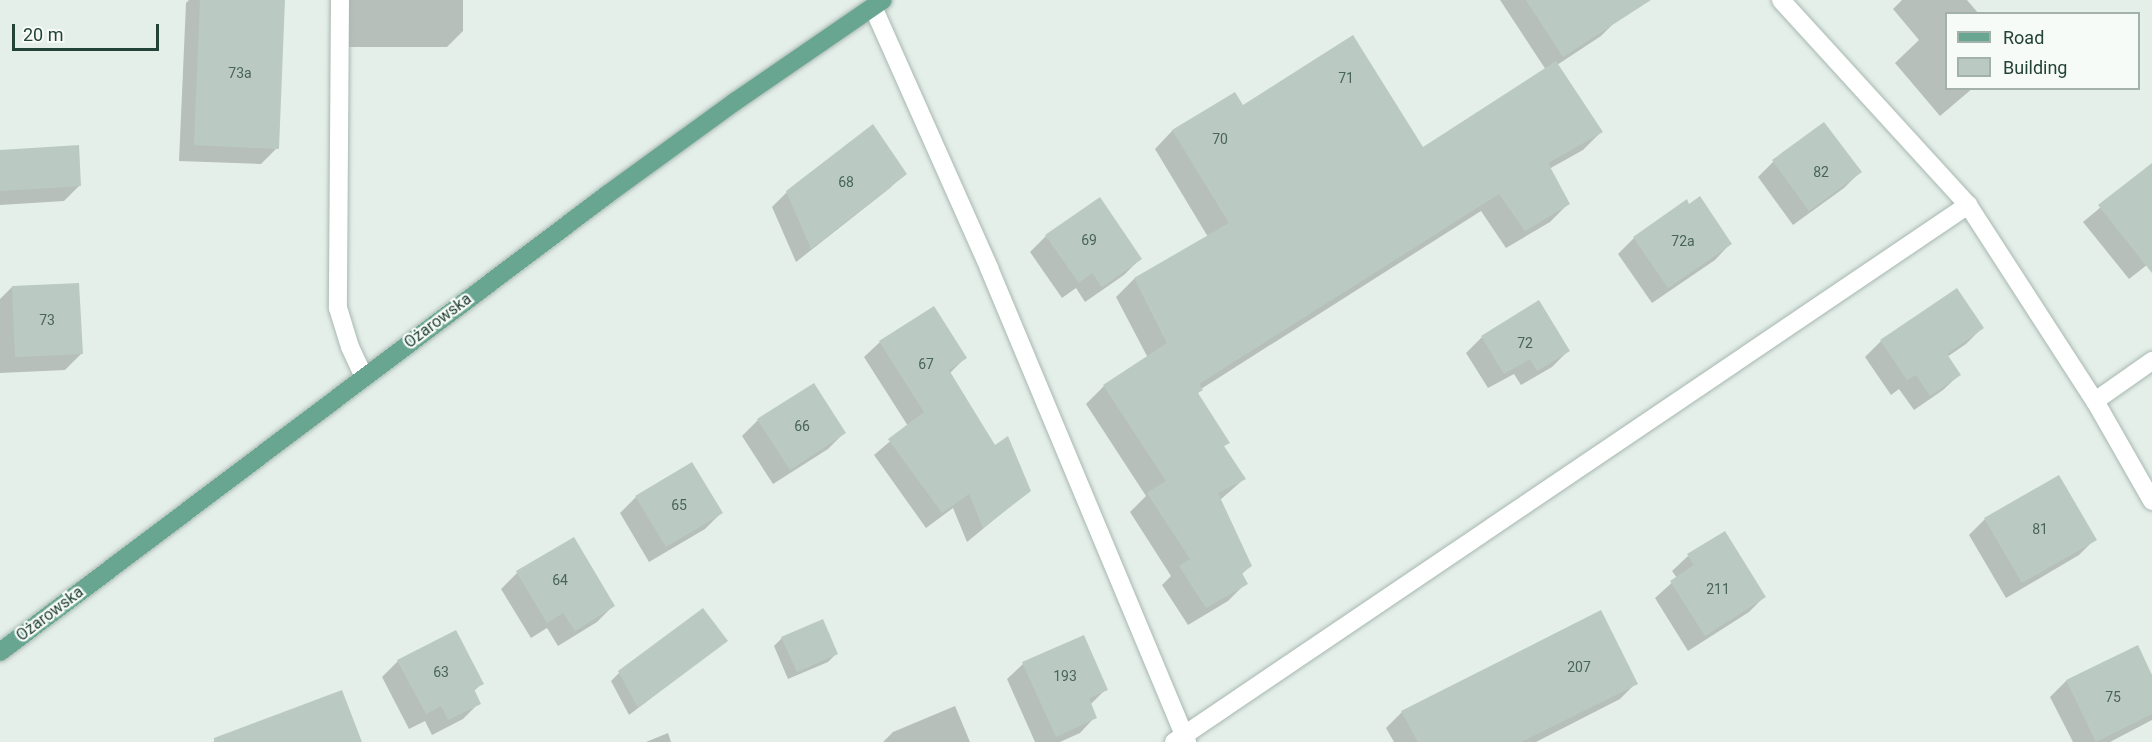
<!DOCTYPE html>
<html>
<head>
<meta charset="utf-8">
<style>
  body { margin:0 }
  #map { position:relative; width:2152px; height:742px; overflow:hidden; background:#e5efea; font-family:Roboto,sans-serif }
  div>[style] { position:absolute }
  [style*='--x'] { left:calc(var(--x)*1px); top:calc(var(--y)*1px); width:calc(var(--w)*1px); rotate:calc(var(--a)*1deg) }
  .shadow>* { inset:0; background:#0003 }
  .building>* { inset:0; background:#bacac3 }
  .roads { filter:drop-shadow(0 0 2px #a7b8b1) drop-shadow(0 0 2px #a7b8b1) }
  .lane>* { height:18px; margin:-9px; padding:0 9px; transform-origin:9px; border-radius:9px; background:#fff }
  .street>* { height:18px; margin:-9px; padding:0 9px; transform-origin:9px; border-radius:9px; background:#fff }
  .primary>* { height:18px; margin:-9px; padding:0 9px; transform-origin:9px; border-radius:9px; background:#68a692 }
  span { translate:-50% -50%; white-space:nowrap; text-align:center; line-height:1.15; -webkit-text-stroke:4.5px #f7fbf8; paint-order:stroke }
  .number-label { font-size:14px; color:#49645b }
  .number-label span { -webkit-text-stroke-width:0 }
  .street-label { font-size:16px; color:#234238 }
  .legend { position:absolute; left:1945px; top:12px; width:195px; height:78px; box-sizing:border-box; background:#f7fbf8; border:2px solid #a2b1ab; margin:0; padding:8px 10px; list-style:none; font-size:18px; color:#234238 }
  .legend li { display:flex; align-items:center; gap:12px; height:30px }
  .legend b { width:30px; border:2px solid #a2b1ab }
  .scale { position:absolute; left:12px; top:24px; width:147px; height:27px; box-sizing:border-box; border:3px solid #234238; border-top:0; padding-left:8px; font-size:18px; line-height:21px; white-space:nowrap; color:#234238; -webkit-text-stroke:4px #f7fbf8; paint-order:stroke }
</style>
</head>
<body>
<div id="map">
  <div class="shadow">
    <i style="clip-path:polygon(189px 0,284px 0,277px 148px,261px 164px,179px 161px,186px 3px)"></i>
    <i style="clip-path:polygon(348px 0,463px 0,463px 31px,447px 47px,348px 47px)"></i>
    <i style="clip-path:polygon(1500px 0,1604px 0,1617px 20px,1601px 36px,1557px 65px,1601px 132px,1583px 150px,1549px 169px,1568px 204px,1550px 222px,1506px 248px,1481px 211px,1201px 389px,1197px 395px,1228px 443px,1223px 447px,1244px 479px,1220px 500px,1250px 566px,1241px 575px,1246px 583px,1228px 601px,1188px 625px,1162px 585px,1171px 576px,1130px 512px,1146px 496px,1086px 404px,1104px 386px,1148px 358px,1116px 297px,1134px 279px,1208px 237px,1155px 149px,1172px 131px,1235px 94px,1243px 108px,1423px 149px,1546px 70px)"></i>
    <i style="clip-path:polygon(1902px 0,1967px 0,1979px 14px,1946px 14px,1946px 88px,1973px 88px,1940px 116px,1895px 63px,1919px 40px,1893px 9px)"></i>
    <i style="clip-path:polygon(0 152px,80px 185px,64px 201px,0 205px)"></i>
    <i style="clip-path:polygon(1773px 162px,1860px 172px,1844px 188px,1793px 225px,1758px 177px)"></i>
    <i style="clip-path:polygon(2150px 166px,2152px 261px,2129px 279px,2083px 222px)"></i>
    <i style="clip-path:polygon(905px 173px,890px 188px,796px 262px,772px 207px,787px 192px)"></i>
    <i style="clip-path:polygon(1099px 199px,1140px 259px,1124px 275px,1085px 302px,1076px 288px,1062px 298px,1030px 252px,1046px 236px)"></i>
    <i style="clip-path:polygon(1634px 238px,1730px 244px,1715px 260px,1652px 303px,1618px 254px)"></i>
    <i style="clip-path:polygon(12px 287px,81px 354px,65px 370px,0 373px,0 299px)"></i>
    <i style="clip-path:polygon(1982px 328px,1966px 344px,1947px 357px,1959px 375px,1943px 390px,1914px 410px,1899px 389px,1891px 395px,1865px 357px,1881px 341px)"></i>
    <i style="clip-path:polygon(1482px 337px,1568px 351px,1552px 367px,1521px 385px,1514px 374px,1488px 388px,1466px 353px)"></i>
    <i style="clip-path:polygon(880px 342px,965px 358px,949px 374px,995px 447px,1029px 491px,967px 542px,953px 508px,926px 528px,874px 455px,908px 426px,864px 357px)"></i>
    <i style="clip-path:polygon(758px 420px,844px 433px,828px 449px,773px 484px,742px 436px)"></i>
    <i style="clip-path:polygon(636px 497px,721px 513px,705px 529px,649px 562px,620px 513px)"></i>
    <i style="clip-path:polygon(1985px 519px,2095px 539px,2079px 555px,2006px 598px,1969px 535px)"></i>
    <i style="clip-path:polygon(573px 539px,613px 606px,597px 622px,558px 646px,547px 628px,531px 638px,501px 589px,517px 573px)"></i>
    <i style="clip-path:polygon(1688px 556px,1765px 596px,1749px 612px,1688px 651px,1655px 598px,1677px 578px,1672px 571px)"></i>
    <i style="clip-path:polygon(782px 638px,836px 654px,828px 662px,788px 679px,774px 646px)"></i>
    <i style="clip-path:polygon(726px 641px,629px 715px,611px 681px,619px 673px)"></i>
    <i style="clip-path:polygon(398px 661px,482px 683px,473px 692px,479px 703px,463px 719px,432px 735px,425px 721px,409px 729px,382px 677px)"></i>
    <i style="clip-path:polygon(1023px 664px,1106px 689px,1090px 705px,1095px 717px,1080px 733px,1060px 742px,1035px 742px,1007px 679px)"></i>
    <i style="clip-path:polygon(2152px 679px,2152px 720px,2110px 742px,2073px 742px,2050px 697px,2066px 681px)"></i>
    <i style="clip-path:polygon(1636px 683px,1620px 699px,1536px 742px,1394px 742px,1386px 728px,1402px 712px)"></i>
    <i style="clip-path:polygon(955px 706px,970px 742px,883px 742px,893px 732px)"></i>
    <i style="clip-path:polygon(668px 733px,671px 742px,646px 742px)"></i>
  </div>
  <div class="building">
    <i style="clip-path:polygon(200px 0,285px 0,279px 149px,194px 145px)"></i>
    <i style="clip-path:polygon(1526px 0,1651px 0,1563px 57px)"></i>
    <i style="clip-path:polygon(1353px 35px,1423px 147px,1556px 61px,1603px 132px,1548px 163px,1570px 204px,1525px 231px,1499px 194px,1199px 384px,1203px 390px,1198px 393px,1230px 443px,1224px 446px,1246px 479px,1218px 493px,1252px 566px,1242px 573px,1248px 584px,1206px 608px,1179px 566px,1190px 559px,1147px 493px,1166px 481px,1103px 385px,1167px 343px,1134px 278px,1229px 223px,1172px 130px,1235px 92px,1243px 105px)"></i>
    <i style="clip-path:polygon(1824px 122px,1862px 172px,1809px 211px,1772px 160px)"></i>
    <i style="clip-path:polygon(873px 124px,907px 174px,811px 249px,786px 191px)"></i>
    <i style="clip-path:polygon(79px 145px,81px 186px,0 191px,0 150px)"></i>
    <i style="clip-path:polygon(2152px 163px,2152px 273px,2098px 205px)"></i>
    <i style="clip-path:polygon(1700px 196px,1732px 244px,1668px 288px,1633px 237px,1687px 199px,1689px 204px)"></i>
    <i style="clip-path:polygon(1100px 197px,1142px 259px,1102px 287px,1092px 273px,1079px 283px,1045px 235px)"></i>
    <i style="clip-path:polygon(79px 283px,83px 354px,15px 357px,12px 286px)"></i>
    <i style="clip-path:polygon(1957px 288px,1984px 328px,1947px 354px,1961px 375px,1930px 396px,1916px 375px,1907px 380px,1880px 340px)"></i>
    <i style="clip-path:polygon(1539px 300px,1570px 351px,1537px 371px,1530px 359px,1504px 374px,1481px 336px)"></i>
    <i style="clip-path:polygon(934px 306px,967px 358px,949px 370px,995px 445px,1008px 436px,1031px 491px,983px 528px,969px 494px,942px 513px,888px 439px,924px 412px,879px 341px)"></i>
    <i style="clip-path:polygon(814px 383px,846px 433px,790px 470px,757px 419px)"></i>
    <i style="clip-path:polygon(692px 462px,723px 513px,666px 547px,635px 496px)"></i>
    <i style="clip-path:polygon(2059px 475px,2097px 540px,2022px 583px,1984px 518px)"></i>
    <i style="clip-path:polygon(1725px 531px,1766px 597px,1705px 636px,1670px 581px,1694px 565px,1687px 554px)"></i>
    <i style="clip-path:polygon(574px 537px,615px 606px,575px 631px,563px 613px,547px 623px,516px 571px)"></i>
    <i style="clip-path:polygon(703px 608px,728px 641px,638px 708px,618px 671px)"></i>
    <i style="clip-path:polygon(1601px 610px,1638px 684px,1521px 742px,1418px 742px,1401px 711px)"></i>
    <i style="clip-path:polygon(823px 619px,838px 654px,797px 672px,781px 637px)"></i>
    <i style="clip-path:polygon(456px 630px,484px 684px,474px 689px,481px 704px,448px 720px,441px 706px,426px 714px,397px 660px)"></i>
    <i style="clip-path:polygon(1084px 635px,1108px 690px,1089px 698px,1097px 718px,1056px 737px,1022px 662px)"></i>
    <i style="clip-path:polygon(2138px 645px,2152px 675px,2152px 714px,2096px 742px,2066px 680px)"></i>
    <i style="clip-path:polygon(342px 690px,362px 742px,214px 742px,214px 738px)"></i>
  </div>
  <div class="roads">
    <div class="lane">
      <i style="--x:340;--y:0;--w:308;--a:90.4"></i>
      <i style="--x:338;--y:308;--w:41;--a:72.9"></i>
      <i style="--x:350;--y:347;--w:33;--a:65"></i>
    </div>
    <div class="street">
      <i style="--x:1781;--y:0;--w:277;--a:47.6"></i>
      <i style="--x:1968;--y:205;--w:234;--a:57.1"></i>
      <i style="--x:2095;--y:401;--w:115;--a:60.3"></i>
      <i style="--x:873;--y:7;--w:286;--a:66"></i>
      <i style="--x:989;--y:268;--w:514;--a:67.33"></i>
      <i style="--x:2095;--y:401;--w:70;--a:-35.1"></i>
      <i style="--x:1174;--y:742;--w:959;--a:-34.07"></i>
    </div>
    <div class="primary">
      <i style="--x:0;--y:652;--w:761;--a:-36.99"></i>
      <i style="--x:608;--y:194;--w:158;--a:-36"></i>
      <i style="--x:736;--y:101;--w:178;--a:-34.5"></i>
    </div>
  </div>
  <div class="number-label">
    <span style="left:240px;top:73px">73a</span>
    <span style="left:1346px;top:78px">71</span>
    <span style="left:1220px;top:139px">70</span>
    <span style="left:1821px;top:172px">82</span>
    <span style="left:846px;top:182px">68</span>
    <span style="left:1089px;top:240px">69</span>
    <span style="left:1683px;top:241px">72a</span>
    <span style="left:47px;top:320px">73</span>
    <span style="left:1525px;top:343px">72</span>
    <span style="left:926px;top:364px">67</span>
    <span style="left:802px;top:426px">66</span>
    <span style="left:679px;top:505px">65</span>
    <span style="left:2040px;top:529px">81</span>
    <span style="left:560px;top:580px">64</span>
    <span style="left:1718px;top:589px">211</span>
    <span style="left:1579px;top:667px">207</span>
    <span style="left:441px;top:672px">63</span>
    <span style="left:1065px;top:676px">193</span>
    <span style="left:2113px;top:697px">75</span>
  </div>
  <div class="street-label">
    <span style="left:438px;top:321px;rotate:-37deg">Ożarowska</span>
    <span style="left:50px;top:614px;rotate:-37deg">Ożarowska</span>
  </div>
  <ul class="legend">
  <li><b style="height:8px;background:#68a692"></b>Road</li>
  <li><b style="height:16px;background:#bacac3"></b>Building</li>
  </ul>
  <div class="scale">20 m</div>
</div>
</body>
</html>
